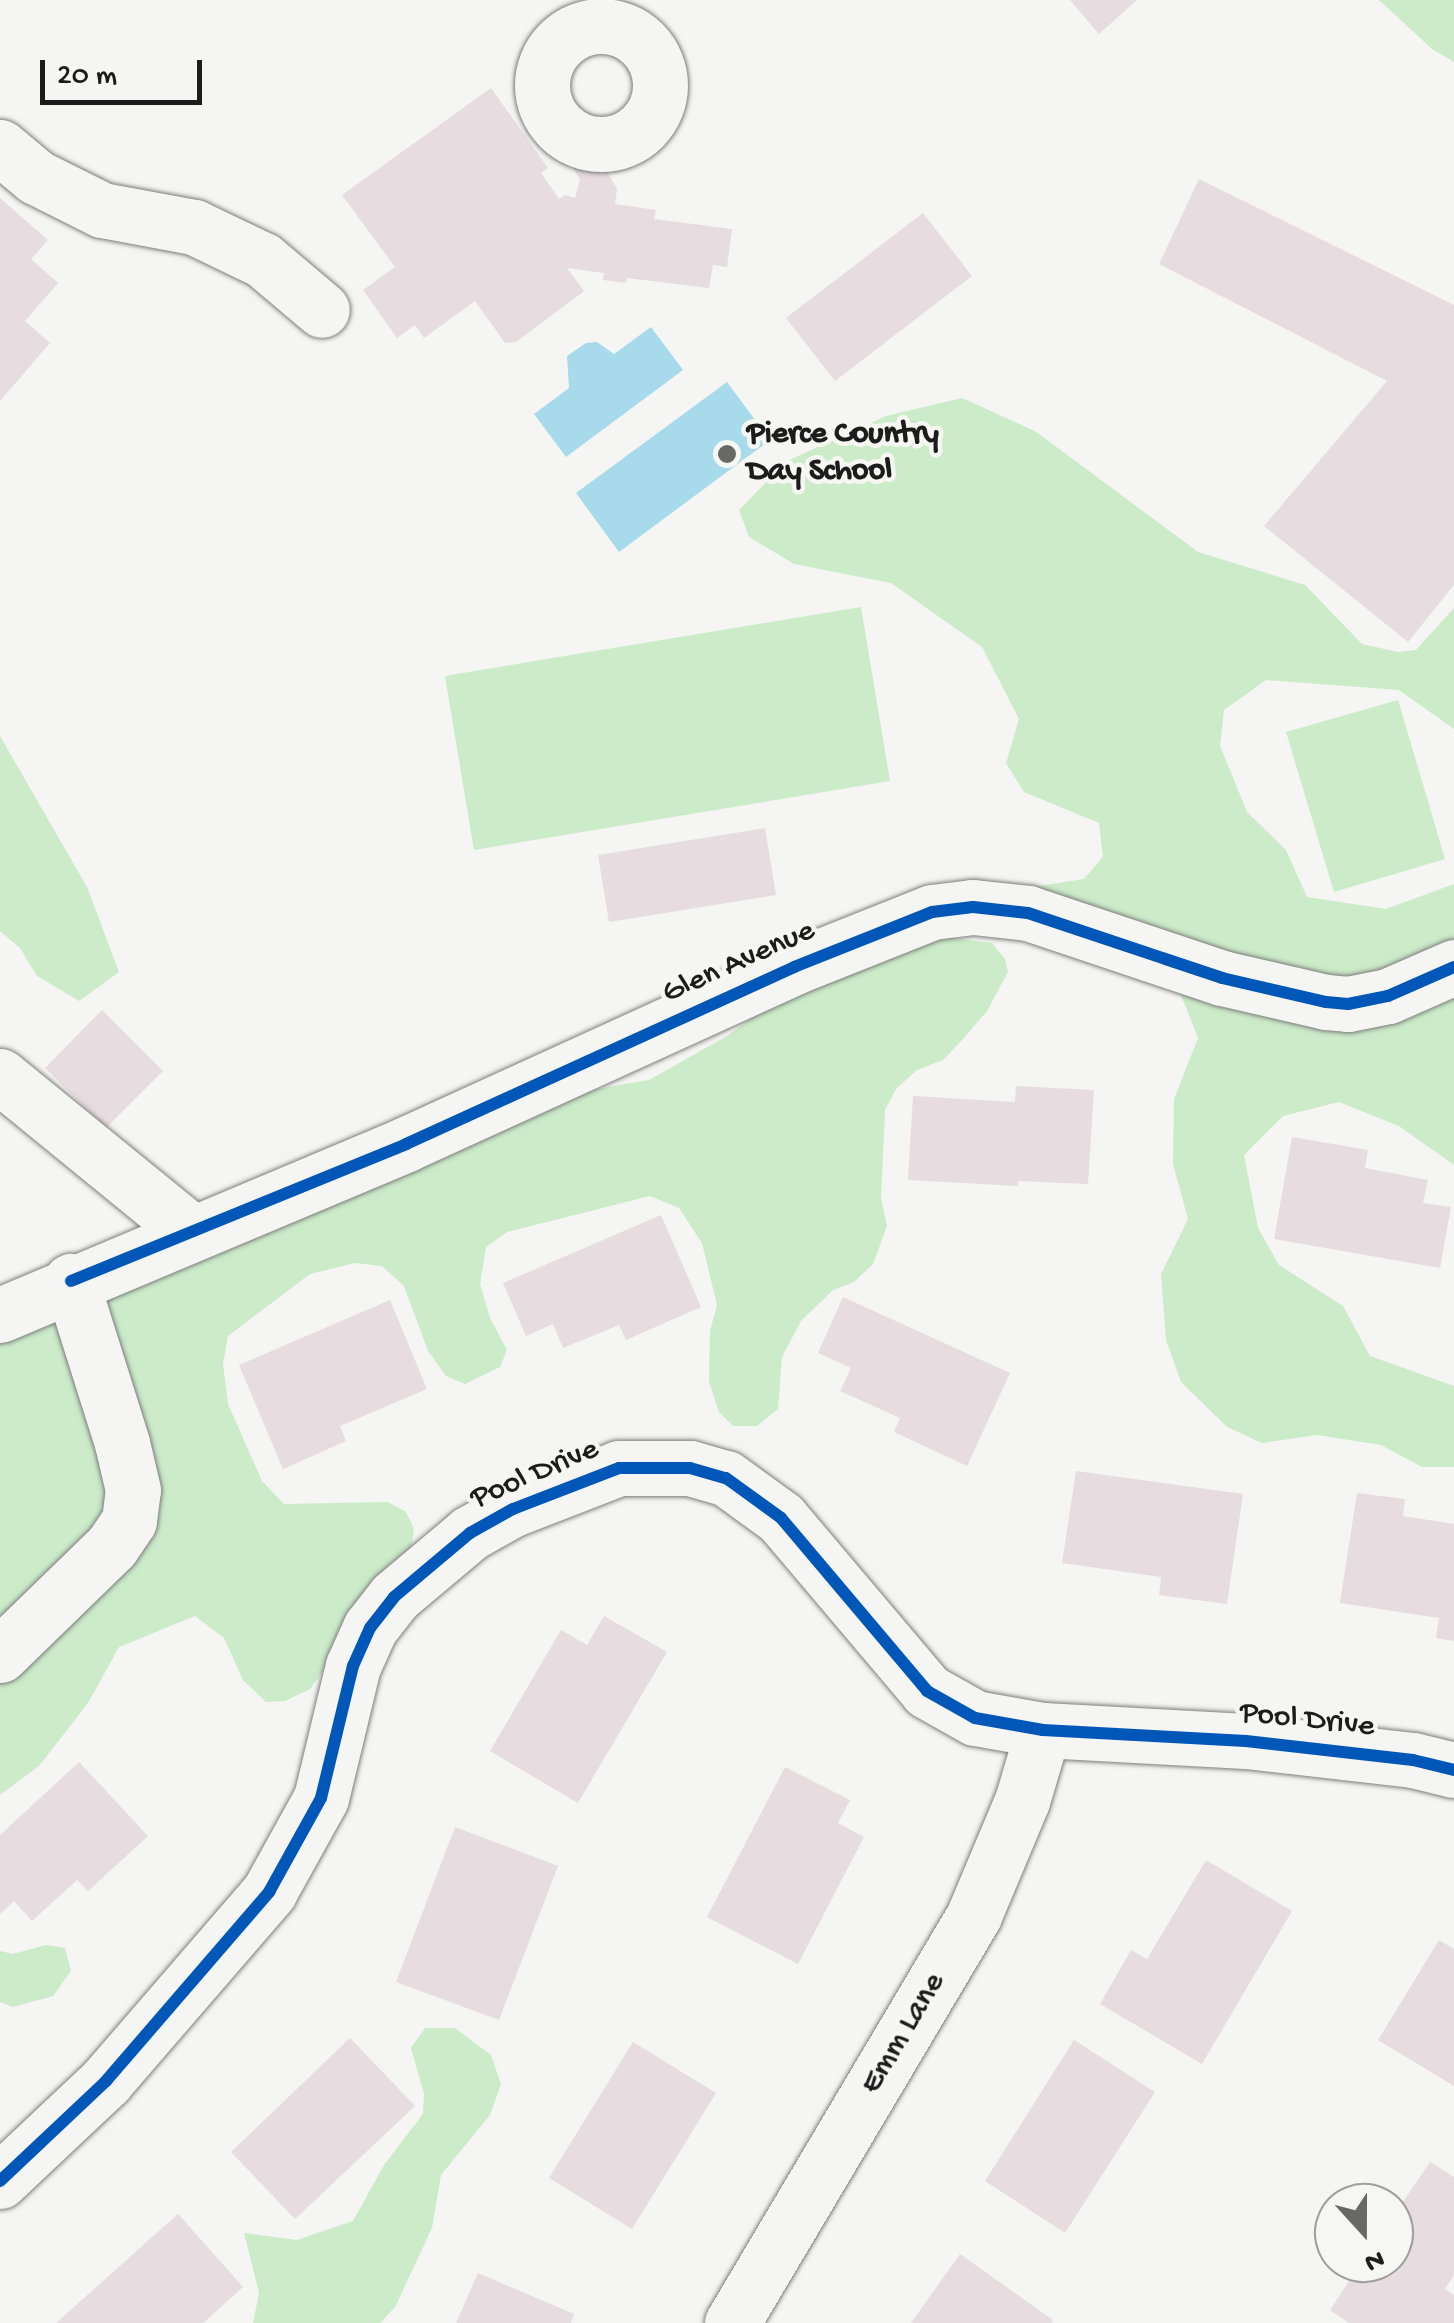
<!DOCTYPE html>
<html>
<head>
<meta charset="utf-8">
<style>
  body { margin:0 }
  #map { position:relative; width:1454px; height:2323px; overflow:hidden; background:#f5f5f3; font-family:"Gochi Hand",sans-serif }
  div>[style] { position:absolute }
  [style*='--x'] { left:calc(var(--x)*1px); top:calc(var(--y)*1px); width:calc(var(--w)*1px); rotate:calc(var(--a)*1deg) }
  .green>* { inset:0; background:#cbebc9 }
  .water>* { inset:0; background:#a7daeb }
  .building>* { inset:0; background:#e7dce0 }
  .roads { filter:drop-shadow(0 0 2px #7e7e7d) drop-shadow(0 0 2px #7e7e7d) }
  .minor>* { height:55px; margin:-27.5px; padding:0 27.5px; transform-origin:27.5px; border-radius:27.5px; background:#f5f5f3 }
  .minor>.ring { margin:-27.5px; padding:0; box-sizing:content-box; background:none; border:55px solid #f5f5f3; border-radius:50% }
  .cycleway>* { height:12px; margin:-6px; padding:0 6px; transform-origin:6px; border-radius:6px; background:#0057b8 }
  .dots>* { width:28px; height:28px; translate:-50% -50%; box-sizing:border-box; border:5px solid #f6f6f2; border-radius:50% }
  span { translate:-50% -50%; white-space:nowrap; text-align:center; line-height:1.15; -webkit-text-stroke:9px #f6f6f2; paint-order:stroke }
  .poi-label { font-size:32px; color:#1c1c1c; font-weight:700 }
  .left { translate:0 -50%; text-align:left }
  .street-label { font-size:32px; color:#1c1c1c }
  .north { position:absolute; left:1314px; top:2183px; width:100px; height:100px; box-sizing:border-box; background:#f6f6f2; border:2px solid #9f9f9c; border-radius:50%; rotate:159deg; font-size:28px; font-weight:700; line-height:40px; text-align:center; color:#1c1c1c }
  .north::after { content:''; display:block; margin:auto; width:35px; height:45px; background:#686867; clip-path:polygon(50% 0,100% 100%,50% 72%,0 100%) }
  .scale { position:absolute; left:40px; top:60px; width:162px; height:45px; box-sizing:border-box; border:5px solid #1c1c1c; border-top:0; padding-left:12px; font-size:30px; line-height:35px; white-space:nowrap; color:#1c1c1c; -webkit-text-stroke:8px #f6f6f2; paint-order:stroke }
</style>
</head>
<body>
<div id="map">
  <div class="green">
    <i style="clip-path:polygon(1379px 0,1454px 0,1454px 62px,1432px 49px)"></i>
    <i style="clip-path:polygon(962px 398px,1035px 431px,1198px 552px,1305px 585px,1362px 644px,1398px 652px,1416px 650px,1454px 608px,1454px 729px,1399px 690px,1266px 680px,1224px 710px,1220px 746px,1247px 812px,1286px 850px,1307px 897px,1386px 909px,1454px 884px,1454px 1165px,1399px 1126px,1339px 1102px,1283px 1116px,1244px 1155px,1258px 1228px,1279px 1265px,1343px 1306px,1370px 1356px,1454px 1386px,1454px 1467px,1422px 1467px,1381px 1445px,1317px 1435px,1262px 1443px,1227px 1427px,1181px 1382px,1166px 1340px,1161px 1274px,1188px 1219px,1173px 1164px,1174px 1099px,1198px 1038px,1181px 995px,1144px 952px,1033px 887px,1084px 879px,1103px 857px,1099px 823px,1024px 792px,1006px 763px,1019px 719px,982px 647px,891px 583px,794px 564px,749px 537px,739px 510px,787px 461px,886px 416px)"></i>
    <i style="clip-path:polygon(861px 607px,890px 781px,474px 850px,445px 676px)"></i>
    <i style="clip-path:polygon(1398px 700px,1445px 859px,1334px 892px,1286px 732px)"></i>
    <i style="clip-path:polygon(0 736px,87px 887px,119px 972px,79px 1001px,37px 976px,20px 948px,0 931px)"></i>
    <i style="clip-path:polygon(952px 938px,992px 943px,1005px 959px,1008px 972px,987px 1011px,963px 1039px,943px 1060px,917px 1070px,896px 1089px,885px 1110px,881px 1199px,887px 1226px,873px 1264px,854px 1282px,833px 1290px,801px 1321px,782px 1357px,778px 1409px,757px 1426px,733px 1426px,719px 1412px,709px 1382px,710px 1331px,717px 1305px,702px 1243px,679px 1208px,650px 1196px,507px 1232px,486px 1247px,480px 1284px,490px 1318px,507px 1350px,500px 1367px,465px 1384px,446px 1376px,428px 1351px,404px 1286px,382px 1266px,355px 1263px,310px 1274px,228px 1336px,223px 1364px,228px 1404px,262px 1481px,284px 1504px,388px 1502px,406px 1512px,414px 1529px,411px 1550px,310px 1689px,285px 1701px,266px 1702px,243px 1680px,224px 1638px,195px 1616px,119px 1647px,88px 1703px,39px 1766px,0 1795px,0 1315px,106px 1267px,117px 1296px,140px 1279px,450px 1141px,529px 1120px,573px 1093px,649px 1080px,727px 1036px,777px 1000px,917px 941px)"></i>
    <i style="clip-path:polygon(46px 1945px,65px 1948px,71px 1971px,53px 1996px,13px 2007px,0 2002px,0 1951px,13px 1954px)"></i>
    <i style="clip-path:polygon(425px 2028px,455px 2028px,491px 2055px,501px 2084px,490px 2115px,441px 2175px,432px 2228px,395px 2307px,380px 2323px,253px 2323px,259px 2293px,244px 2233px,297px 2240px,353px 2221px,384px 2165px,423px 2114px,424px 2094px,411px 2048px)"></i>
  </div>
  <div class="water">
    <i style="clip-path:polygon(651px 327px,683px 370px,566px 457px,534px 414px,569px 388px,567px 356px,586px 343px,597px 342px,614px 354px)"></i>
    <i style="clip-path:polygon(727px 382px,770px 440px,619px 552px,576px 493px)"></i>
  </div>
  <div class="building">
    <i style="clip-path:polygon(1070px 0,1137px 0,1099px 34px)"></i>
    <i style="clip-path:polygon(491px 88px,548px 168px,541px 173px,559px 199px,565px 195px,575px 198px,580px 180px,571px 164px,595px 150px,617px 189px,615px 204px,656px 210px,654px 219px,732px 229px,727px 267px,713px 265px,709px 288px,627px 278px,626px 283px,603px 280px,604px 273px,567px 268px,584px 291px,516px 342px,505px 343px,475px 301px,424px 338px,415px 325px,397px 338px,363px 290px,395px 267px,342px 195px)"></i>
    <i style="clip-path:polygon(1199px 179px,1454px 305px,1454px 585px,1408px 642px,1264px 526px,1387px 381px,1159px 264px)"></i>
    <i style="clip-path:polygon(0 198px,48px 240px,31px 259px,58px 283px,25px 321px,50px 343px,0 401px)"></i>
    <i style="clip-path:polygon(923px 213px,972px 276px,835px 381px,786px 318px)"></i>
    <i style="clip-path:polygon(765px 828px,776px 895px,609px 922px,598px 855px)"></i>
    <i style="clip-path:polygon(102px 1010px,163px 1071px,106px 1128px,45px 1068px)"></i>
    <i style="clip-path:polygon(1016px 1086px,1094px 1090px,1088px 1184px,1018px 1181px,1018px 1186px,908px 1180px,913px 1096px,1015px 1102px)"></i>
    <i style="clip-path:polygon(1292px 1137px,1368px 1150px,1365px 1168px,1428px 1180px,1423px 1203px,1451px 1207px,1440px 1268px,1274px 1239px)"></i>
    <i style="clip-path:polygon(661px 1215px,701px 1307px,626px 1340px,619px 1325px,563px 1348px,553px 1324px,526px 1336px,503px 1283px)"></i>
    <i style="clip-path:polygon(843px 1297px,1010px 1373px,967px 1466px,894px 1432px,900px 1418px,840px 1391px,851px 1368px,818px 1353px)"></i>
    <i style="clip-path:polygon(390px 1300px,427px 1389px,340px 1426px,346px 1441px,283px 1469px,239px 1365px)"></i>
    <i style="clip-path:polygon(1076px 1471px,1243px 1494px,1227px 1604px,1159px 1595px,1161px 1577px,1062px 1563px)"></i>
    <i style="clip-path:polygon(1357px 1493px,1405px 1499px,1403px 1516px,1454px 1524px,1454px 1641px,1436px 1638px,1439px 1618px,1340px 1603px)"></i>
    <i style="clip-path:polygon(604px 1616px,667px 1652px,578px 1803px,490px 1751px,561px 1630px,587px 1645px)"></i>
    <i style="clip-path:polygon(79px 1762px,148px 1836px,88px 1891px,77px 1880px,32px 1921px,14px 1901px,0 1914px,0 1835px)"></i>
    <i style="clip-path:polygon(785px 1767px,850px 1800px,838px 1823px,864px 1837px,798px 1964px,707px 1917px)"></i>
    <i style="clip-path:polygon(455px 1827px,558px 1866px,499px 2020px,396px 1982px)"></i>
    <i style="clip-path:polygon(1206px 1860px,1292px 1911px,1202px 2064px,1100px 2004px,1131px 1950px,1147px 1959px)"></i>
    <i style="clip-path:polygon(1439px 1940px,1454px 1949px,1454px 2086px,1378px 2040px)"></i>
    <i style="clip-path:polygon(350px 2038px,415px 2106px,295px 2219px,231px 2152px)"></i>
    <i style="clip-path:polygon(1074px 2040px,1155px 2092px,1065px 2233px,985px 2181px)"></i>
    <i style="clip-path:polygon(633px 2042px,716px 2093px,632px 2229px,549px 2178px)"></i>
    <i style="clip-path:polygon(1430px 2162px,1454px 2177px,1454px 2275px,1445px 2289px,1454px 2295px,1454px 2323px,1349px 2323px,1330px 2310px,1361px 2263px,1394px 2263px,1394px 2215px)"></i>
    <i style="clip-path:polygon(178px 2214px,243px 2287px,203px 2323px,56px 2323px)"></i>
    <i style="clip-path:polygon(960px 2254px,1053px 2320px,1051px 2323px,911px 2323px)"></i>
    <i style="clip-path:polygon(478px 2273px,574px 2314px,571px 2323px,456px 2323px)"></i>
  </div>
  <div class="roads">
    <div class="minor">
      <i class="ring" style="left:542px;top:26px;width:63px;height:63px"></i>
      <i style="--x:0;--y:147;--w:47;--a:39.8"></i>
      <i style="--x:36;--y:177;--w:74;--a:26.6"></i>
      <i style="--x:102;--y:210;--w:94;--a:10.5"></i>
      <i style="--x:194;--y:227;--w:76;--a:25.6"></i>
      <i style="--x:263;--y:260;--w:77;--a:40.3"></i>
      <i style="--x:0;--y:1076;--w:247;--a:39.2"></i>
      <i style="--x:0;--y:1315;--w:441;--a:-22.8"></i>
      <i style="--x:406;--y:1144;--w:426;--a:-24.5"></i>
      <i style="--x:794;--y:967;--w:149;--a:-21.7"></i>
      <i style="--x:932;--y:912;--w:41;--a:-7"></i>
      <i style="--x:973;--y:907;--w:55;--a:6.2"></i>
      <i style="--x:1028;--y:913;--w:205;--a:18.5"></i>
      <i style="--x:1222;--y:978;--w:107;--a:13"></i>
      <i style="--x:1326;--y:1002;--w:22;--a:5"></i>
      <i style="--x:1348;--y:1004;--w:41;--a:-11.3"></i>
      <i style="--x:1388;--y:996;--w:72;--a:-23.7"></i>
      <i style="--x:0;--y:1655;--w:156;--a:-44.2"></i>
      <i style="--x:112;--y:1546;--w:30;--a:-56"></i>
      <i style="--x:129;--y:1521;--w:31;--a:-83"></i>
      <i style="--x:133;--y:1490;--w:48;--a:-103.2"></i>
      <i style="--x:122;--y:1443;--w:170;--a:-107.5"></i>
      <i style="--x:0;--y:2181;--w:146;--a:-43.3"></i>
      <i style="--x:106;--y:2081;--w:250;--a:-49.2"></i>
      <i style="--x:269;--y:1892;--w:107;--a:-61"></i>
      <i style="--x:321;--y:1798;--w:136;--a:-76.4"></i>
      <i style="--x:353;--y:1666;--w:42;--a:-65.9"></i>
      <i style="--x:370;--y:1628;--w:39;--a:-52"></i>
      <i style="--x:394;--y:1597;--w:99;--a:-40.1"></i>
      <i style="--x:470;--y:1533;--w:49;--a:-29.2"></i>
      <i style="--x:513;--y:1509;--w:114;--a:-21.1"></i>
      <i style="--x:619;--y:1468;--w:71;--a:0"></i>
      <i style="--x:690;--y:1468;--w:37;--a:16"></i>
      <i style="--x:726;--y:1478;--w:68;--a:36"></i>
      <i style="--x:781;--y:1518;--w:226;--a:49.8"></i>
      <i style="--x:927;--y:1691;--w:55;--a:29.4"></i>
      <i style="--x:975;--y:1718;--w:69;--a:10"></i>
      <i style="--x:1043;--y:1730;--w:203;--a:3.1"></i>
      <i style="--x:1246;--y:1741;--w:168;--a:6.5"></i>
      <i style="--x:1413;--y:1760;--w:42;--a:13.7"></i>
      <i style="--x:732;--y:2323;--w:474;--a:-59.3"></i>
      <i style="--x:974;--y:1915;--w:124;--a:-67.2"></i>
      <i style="--x:1022;--y:1801;--w:74;--a:-73.5"></i>
    </div>
  </div>
  <div class="cycleway">
    <i style="--x:71;--y:1281;--w:362;--a:-22.2"></i>
    <i style="--x:406;--y:1144;--w:426;--a:-24.5"></i>
    <i style="--x:794;--y:967;--w:149;--a:-21.7"></i>
    <i style="--x:932;--y:912;--w:41;--a:-7"></i>
    <i style="--x:973;--y:907;--w:55;--a:6.2"></i>
    <i style="--x:1028;--y:913;--w:205;--a:18.5"></i>
    <i style="--x:1222;--y:978;--w:107;--a:13"></i>
    <i style="--x:1326;--y:1002;--w:22;--a:5"></i>
    <i style="--x:1348;--y:1004;--w:41;--a:-11.3"></i>
    <i style="--x:1388;--y:996;--w:72;--a:-23.7"></i>
    <i style="--x:0;--y:2181;--w:146;--a:-43.3"></i>
    <i style="--x:106;--y:2081;--w:250;--a:-49.2"></i>
    <i style="--x:269;--y:1892;--w:107;--a:-61"></i>
    <i style="--x:321;--y:1798;--w:136;--a:-76.4"></i>
    <i style="--x:353;--y:1666;--w:42;--a:-65.9"></i>
    <i style="--x:370;--y:1628;--w:39;--a:-52"></i>
    <i style="--x:394;--y:1597;--w:99;--a:-40.1"></i>
    <i style="--x:470;--y:1533;--w:49;--a:-29.2"></i>
    <i style="--x:513;--y:1509;--w:114;--a:-21.1"></i>
    <i style="--x:619;--y:1468;--w:71;--a:0"></i>
    <i style="--x:690;--y:1468;--w:37;--a:16"></i>
    <i style="--x:726;--y:1478;--w:68;--a:36"></i>
    <i style="--x:781;--y:1518;--w:226;--a:49.8"></i>
    <i style="--x:927;--y:1691;--w:55;--a:29.4"></i>
    <i style="--x:975;--y:1718;--w:69;--a:10"></i>
    <i style="--x:1043;--y:1730;--w:203;--a:3.1"></i>
    <i style="--x:1246;--y:1741;--w:168;--a:6.5"></i>
    <i style="--x:1413;--y:1760;--w:42;--a:13.7"></i>
  </div>
  <div class="dots">
    <i style="left:727px;top:454px;background:#686867"></i>
  </div>
  <div class="poi-label">
    <span class="left" style="left:747px;top:454px">Pierce Country<br>Day School</span>
  </div>
  <div class="street-label">
    <span style="left:739px;top:963px;rotate:-24deg">Glen Avenue</span>
    <span style="left:535px;top:1475px;rotate:-23deg">Pool Drive</span>
    <span style="left:1307px;top:1721px;rotate:6deg">Pool Drive</span>
    <span style="left:904px;top:2034px;rotate:-59deg">Emm Lane</span>
  </div>
  <div class="north">N</div>
  <div class="scale">20 m</div>
</div>
</body>
</html>
